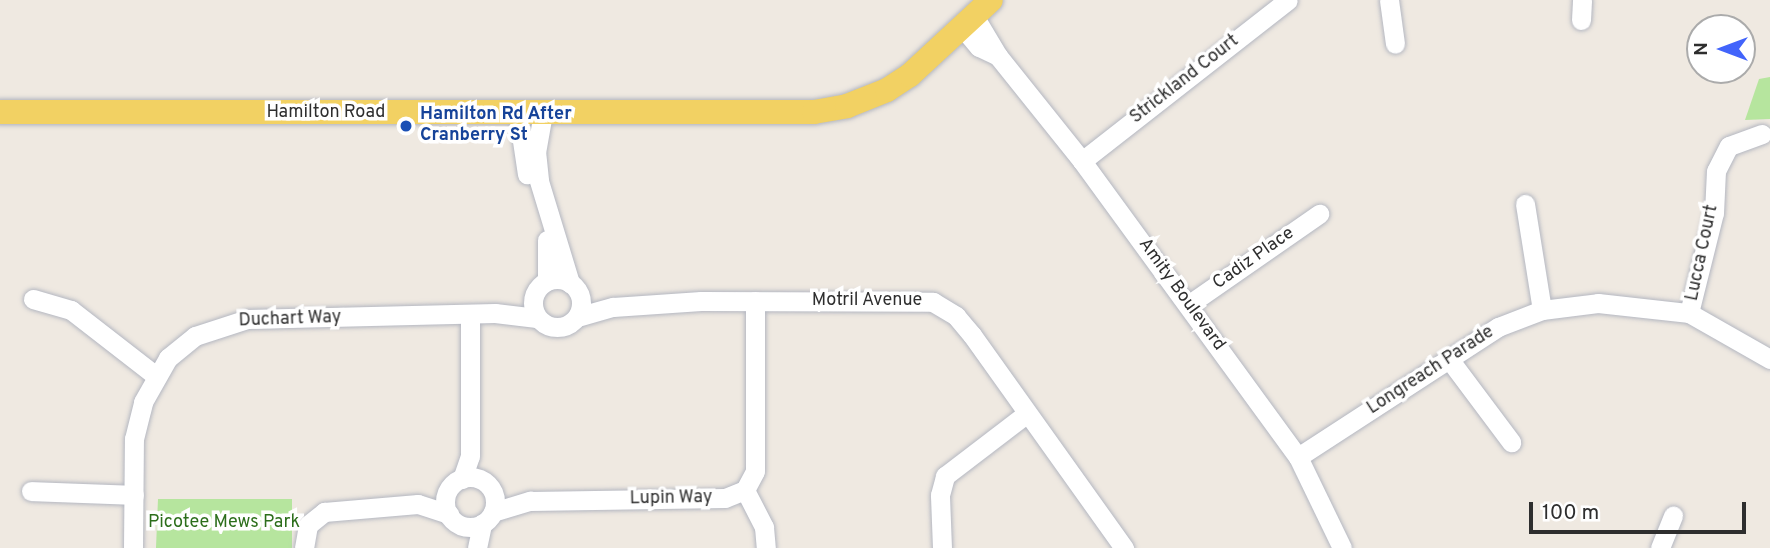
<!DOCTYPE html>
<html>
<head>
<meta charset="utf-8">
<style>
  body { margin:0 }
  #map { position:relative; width:1770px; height:548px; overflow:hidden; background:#efe9e1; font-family:Overpass,sans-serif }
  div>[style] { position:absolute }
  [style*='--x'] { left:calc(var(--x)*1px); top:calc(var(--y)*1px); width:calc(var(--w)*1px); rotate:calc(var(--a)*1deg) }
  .green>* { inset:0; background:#b6e59e }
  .roads { filter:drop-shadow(0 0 2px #b4b7c1) drop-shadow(0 0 2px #b4b7c1) }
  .minor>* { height:19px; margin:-9.5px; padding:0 9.5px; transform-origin:9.5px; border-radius:9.5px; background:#fff }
  .minor>.ring { margin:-9.5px; padding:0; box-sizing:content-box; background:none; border:19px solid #fff; border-radius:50% }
  .major>* { height:24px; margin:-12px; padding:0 12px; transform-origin:12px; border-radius:12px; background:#f2d163 }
  .dots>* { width:19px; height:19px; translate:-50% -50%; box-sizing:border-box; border:4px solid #fff; border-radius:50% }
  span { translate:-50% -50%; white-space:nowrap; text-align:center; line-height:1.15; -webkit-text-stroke:7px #fff; paint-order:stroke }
  .street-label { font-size:18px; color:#2e2e2e }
  .transit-label { font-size:18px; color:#164399; font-weight:700 }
  .left { translate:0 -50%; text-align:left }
  .park-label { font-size:18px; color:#2c6e1b }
  .north { position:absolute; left:1686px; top:14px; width:70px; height:70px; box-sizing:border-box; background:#fff; border:2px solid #ababab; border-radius:50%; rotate:270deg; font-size:19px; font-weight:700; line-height:28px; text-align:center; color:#2e2e2e }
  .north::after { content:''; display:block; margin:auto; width:24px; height:32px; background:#4264fb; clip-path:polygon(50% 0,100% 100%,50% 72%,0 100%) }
  .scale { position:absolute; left:1529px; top:502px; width:217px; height:32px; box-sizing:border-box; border:4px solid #2e2e2e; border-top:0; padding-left:9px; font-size:21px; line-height:24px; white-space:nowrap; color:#2e2e2e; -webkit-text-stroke:5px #fff; paint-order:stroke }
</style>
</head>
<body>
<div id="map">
  <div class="green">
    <i style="clip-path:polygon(1770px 77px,1770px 119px,1745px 120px,1759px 79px)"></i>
    <i style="clip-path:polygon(158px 499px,292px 499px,292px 548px,156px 548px)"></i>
  </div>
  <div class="roads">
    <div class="minor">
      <i style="--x:1389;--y:0;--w:44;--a:82.2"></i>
      <i style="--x:974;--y:16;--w:47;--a:59"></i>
      <i style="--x:998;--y:56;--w:134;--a:51.3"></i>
      <i style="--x:1082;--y:161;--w:366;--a:53.9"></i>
      <i style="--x:1298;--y:457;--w:101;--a:64.2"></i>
      <i style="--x:1581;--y:20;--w:20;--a:-87"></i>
      <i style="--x:962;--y:27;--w:26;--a:50"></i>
      <i style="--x:979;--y:47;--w:21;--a:25"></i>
      <i style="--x:543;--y:113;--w:39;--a:100"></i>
      <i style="--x:536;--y:151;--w:30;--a:84"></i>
      <i style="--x:539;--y:181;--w:107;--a:73.1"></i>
      <i style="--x:518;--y:114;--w:61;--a:81.5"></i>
      <i style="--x:1082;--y:161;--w:261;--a:-38"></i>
      <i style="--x:1525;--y:204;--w:107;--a:80.9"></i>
      <i style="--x:547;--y:240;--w:41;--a:90"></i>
      <i class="ring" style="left:533px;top:279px;width:29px;height:29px"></i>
      <i style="--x:33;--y:299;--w:40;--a:16"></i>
      <i style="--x:71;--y:310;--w:108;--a:37.8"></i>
      <i style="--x:1188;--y:305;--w:160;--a:-34.8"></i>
      <i style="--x:1689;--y:313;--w:103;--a:-76"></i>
      <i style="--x:1714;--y:213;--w:42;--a:-87.3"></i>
      <i style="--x:1716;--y:171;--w:28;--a:-63"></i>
      <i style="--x:1729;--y:146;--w:35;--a:-20"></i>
      <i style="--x:577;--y:317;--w:37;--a:-16"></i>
      <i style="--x:613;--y:307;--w:88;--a:-3.9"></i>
      <i style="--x:701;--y:301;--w:232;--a:0.2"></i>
      <i style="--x:933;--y:302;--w:27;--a:31"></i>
      <i style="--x:956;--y:316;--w:25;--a:50"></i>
      <i style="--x:972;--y:335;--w:262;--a:54.5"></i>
      <i style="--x:1449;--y:359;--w:104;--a:53.2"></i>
      <i style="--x:1298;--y:457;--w:239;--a:-33"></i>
      <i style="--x:1498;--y:327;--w:47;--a:-21.1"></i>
      <i style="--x:1542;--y:310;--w:56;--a:-7.1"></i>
      <i style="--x:1598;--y:303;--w:92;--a:6.3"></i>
      <i style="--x:1689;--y:313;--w:93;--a:29.6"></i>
      <i class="ring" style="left:445px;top:477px;width:31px;height:31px"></i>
      <i style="--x:462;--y:479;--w:24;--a:-71"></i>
      <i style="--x:470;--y:456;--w:141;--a:-90"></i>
      <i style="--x:745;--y:490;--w:42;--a:62.8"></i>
      <i style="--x:764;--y:527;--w:21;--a:85"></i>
      <i style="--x:31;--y:491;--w:103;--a:2.2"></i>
      <i style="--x:493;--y:512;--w:39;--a:-17"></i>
      <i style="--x:530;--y:501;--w:195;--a:-0.9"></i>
      <i style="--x:725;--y:498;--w:22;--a:-22"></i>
      <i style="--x:745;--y:490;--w:21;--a:-62"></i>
      <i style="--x:755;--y:471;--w:170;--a:-90"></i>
      <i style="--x:133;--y:548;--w:109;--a:-89.5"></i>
      <i style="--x:134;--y:439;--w:38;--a:-76"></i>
      <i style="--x:143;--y:402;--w:51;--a:-60.4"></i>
      <i style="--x:168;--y:358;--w:35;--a:-39"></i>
      <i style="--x:195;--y:336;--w:55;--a:-18.1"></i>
      <i style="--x:247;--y:319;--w:248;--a:-1.4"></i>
      <i style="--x:495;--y:313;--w:42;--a:6.8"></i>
      <i style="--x:304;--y:548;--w:23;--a:-80"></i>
      <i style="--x:308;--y:525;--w:21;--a:-39"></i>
      <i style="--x:324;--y:512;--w:94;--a:-4.9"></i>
      <i style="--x:418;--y:504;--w:33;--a:18"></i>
      <i style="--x:477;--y:548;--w:25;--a:-78"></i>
      <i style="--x:942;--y:548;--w:53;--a:-92.2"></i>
      <i style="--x:940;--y:495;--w:20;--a:-75"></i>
      <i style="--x:945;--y:476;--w:102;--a:-37.4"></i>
      <i style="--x:1660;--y:548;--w:35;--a:-68"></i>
    </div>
    <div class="major">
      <i style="--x:0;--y:112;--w:814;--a:0"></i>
      <i style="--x:814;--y:112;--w:34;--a:-10"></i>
      <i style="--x:847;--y:106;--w:43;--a:-21.8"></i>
      <i style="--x:887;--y:90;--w:27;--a:-33"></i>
      <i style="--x:910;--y:75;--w:110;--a:-42.8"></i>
    </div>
  </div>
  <div class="dots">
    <i style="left:406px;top:126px;background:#1a4fb4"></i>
  </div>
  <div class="street-label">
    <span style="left:1185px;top:80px;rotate:-38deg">Strickland Court</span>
    <span style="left:326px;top:113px">Hamilton Road</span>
    <span style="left:1703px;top:253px;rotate:-78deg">Lucca Court</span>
    <span style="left:1254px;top:259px;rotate:-35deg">Cadiz Place</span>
    <span style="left:1181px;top:295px;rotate:54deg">Amity Boulevard</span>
    <span style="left:867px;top:301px">Motril Avenue</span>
    <span style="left:290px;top:320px;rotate:-2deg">Duchart Way</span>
    <span style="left:1431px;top:371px;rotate:-33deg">Longreach Parade</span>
    <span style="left:671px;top:499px;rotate:-1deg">Lupin Way</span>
  </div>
  <div class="transit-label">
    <span class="left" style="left:420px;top:126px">Hamilton Rd After<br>Cranberry St</span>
  </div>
  <div class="park-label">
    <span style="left:224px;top:523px">Picotee Mews Park</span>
  </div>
  <div class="north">N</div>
  <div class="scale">100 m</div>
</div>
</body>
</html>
